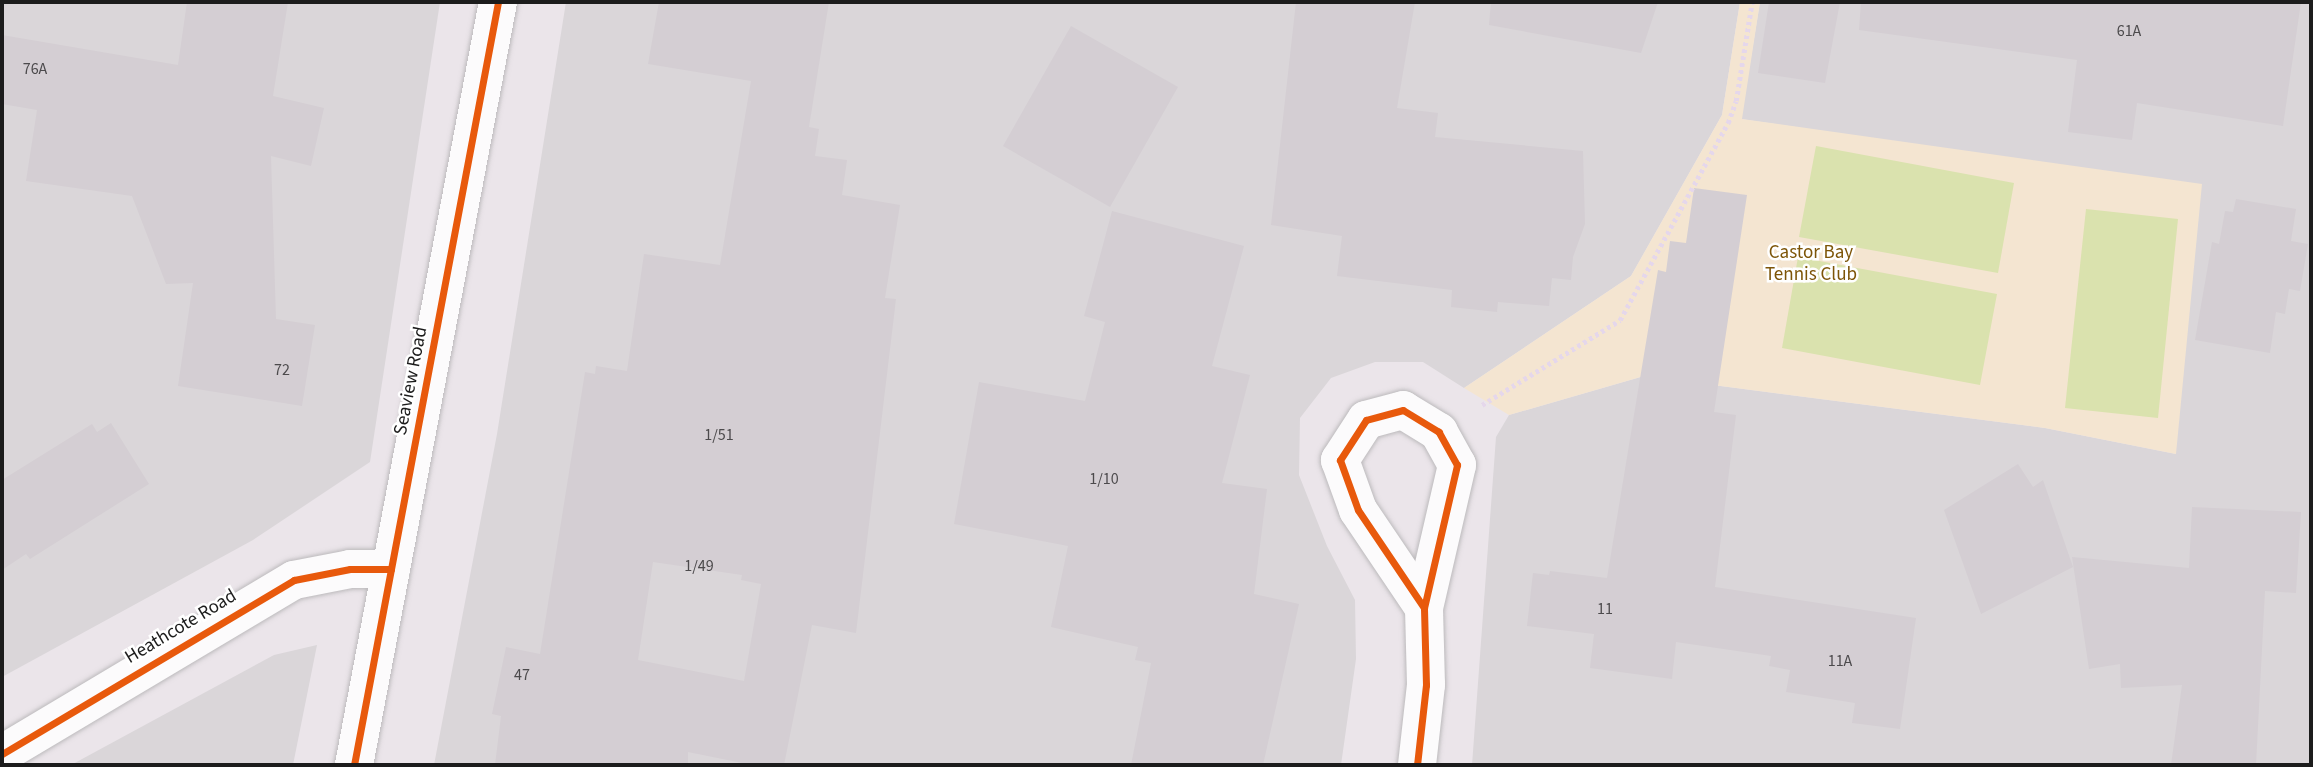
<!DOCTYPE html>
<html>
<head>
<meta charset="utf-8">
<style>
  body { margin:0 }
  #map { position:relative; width:2313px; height:767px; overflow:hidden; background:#ebe5ea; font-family:"Source Sans 3",sans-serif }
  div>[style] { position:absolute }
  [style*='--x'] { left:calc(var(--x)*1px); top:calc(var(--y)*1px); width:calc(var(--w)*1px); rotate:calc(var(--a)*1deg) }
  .residential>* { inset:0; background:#dad6d9 }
  .park>* { inset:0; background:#f4e5d1 }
  .pitch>* { inset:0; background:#dae2ae }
  .building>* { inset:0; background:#d4ced3 }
  .path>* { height:4.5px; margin-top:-2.25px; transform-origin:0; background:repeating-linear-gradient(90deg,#e5d7eb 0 3.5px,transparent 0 7px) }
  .roads { filter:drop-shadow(0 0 2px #bcbabc) drop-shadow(0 0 2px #bcbabc) }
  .street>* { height:38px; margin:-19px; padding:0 19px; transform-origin:19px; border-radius:19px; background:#fcfbfc }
  .cycleway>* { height:7px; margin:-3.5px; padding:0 3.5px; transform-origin:3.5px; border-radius:3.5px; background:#e8590c }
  span { translate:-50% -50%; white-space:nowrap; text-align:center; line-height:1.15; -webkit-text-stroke:5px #fff; paint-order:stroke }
  .number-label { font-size:16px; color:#4c4a4c }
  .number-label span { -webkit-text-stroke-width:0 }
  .park-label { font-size:19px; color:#7d5508 }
  .street-label { font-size:19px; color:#1c1c1c }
  .frame { position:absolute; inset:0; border:4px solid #1c1c1c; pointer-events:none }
</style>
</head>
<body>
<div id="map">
  <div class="residential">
    <i style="clip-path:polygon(2px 2px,440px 2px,370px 462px,253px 540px,2px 677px)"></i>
    <i style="clip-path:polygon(566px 2px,1740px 2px,1722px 115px,1631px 276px,1464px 388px,1423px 362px,1375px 362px,1331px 378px,1300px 418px,1299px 475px,1327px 546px,1355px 600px,1356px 659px,1341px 765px,434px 765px,497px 434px)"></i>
    <i style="clip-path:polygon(1760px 2px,2311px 2px,2311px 765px,1472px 765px,1496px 437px,1509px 415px,1644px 376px,2045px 428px,2176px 454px,2068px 167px,1741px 119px)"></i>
    <i style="clip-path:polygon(317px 645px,293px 765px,71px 765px,274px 655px)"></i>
  </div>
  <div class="park">
    <i style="clip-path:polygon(1740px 2px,1760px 2px,1742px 119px,2202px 184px,2176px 454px,2045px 428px,1644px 376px,1509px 415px,1464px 388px,1631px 276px,1722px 115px)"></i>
  </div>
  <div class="pitch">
    <i style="clip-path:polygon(1816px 146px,2014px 183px,1998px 273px,1799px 237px)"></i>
    <i style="clip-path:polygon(2086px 209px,2178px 219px,2158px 418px,2065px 408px)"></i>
    <i style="clip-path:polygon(1798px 257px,1997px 294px,1980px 385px,1782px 348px)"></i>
  </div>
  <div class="building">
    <i style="clip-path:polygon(187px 2px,288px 2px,273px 96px,324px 108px,311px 166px,271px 156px,276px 319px,315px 325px,302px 406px,178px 386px,193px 283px,166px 284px,132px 196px,26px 181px,37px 110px,2px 104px,2px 35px,178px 65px)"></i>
    <i style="clip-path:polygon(evenodd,659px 2px,829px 2px,809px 127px,819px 129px,815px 156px,847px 160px,842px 195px,900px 205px,885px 298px,896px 299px,856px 633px,812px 625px,784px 765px,752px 765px,688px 752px,688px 765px,495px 765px,501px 716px,492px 714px,506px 647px,540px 654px,585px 372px,595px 374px,596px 366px,627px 371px,644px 254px,720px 265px,751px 81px,648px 64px,659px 2px,653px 562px,742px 575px,741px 580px,761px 584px,744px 681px,638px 660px,653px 562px)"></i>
    <i style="clip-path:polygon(1296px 2px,1415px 2px,1397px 108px,1438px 113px,1435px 137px,1583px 151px,1585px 224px,1573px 257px,1571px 280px,1552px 278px,1549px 306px,1498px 302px,1497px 312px,1451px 307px,1452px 290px,1337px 276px,1342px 236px,1271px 225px)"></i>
    <i style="clip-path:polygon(1491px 2px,1658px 2px,1641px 53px,1489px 25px)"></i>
    <i style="clip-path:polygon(1769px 2px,1840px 2px,1825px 83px,1758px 73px)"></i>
    <i style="clip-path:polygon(1861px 2px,2301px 2px,2283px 126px,2137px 103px,2132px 140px,2068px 132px,2077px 60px,1859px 30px)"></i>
    <i style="clip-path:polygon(1071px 26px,1178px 87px,1110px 207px,1003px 146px)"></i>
    <i style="clip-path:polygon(1694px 188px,1747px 195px,1714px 412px,1736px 415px,1715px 587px,1916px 618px,1900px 729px,1852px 723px,1855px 703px,1786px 692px,1790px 670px,1769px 666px,1771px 656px,1676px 642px,1672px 679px,1590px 668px,1594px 634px,1527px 626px,1533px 573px,1549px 575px,1550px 571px,1607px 578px,1658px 270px,1666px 272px,1670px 241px,1686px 243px)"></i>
    <i style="clip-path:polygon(2236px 199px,2296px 209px,2291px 241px,2308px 244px,2300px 291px,2289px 289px,2285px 314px,2276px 312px,2270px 353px,2195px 340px,2212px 242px,2219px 244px,2225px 211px,2233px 212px)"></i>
    <i style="clip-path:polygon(1112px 211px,1244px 246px,1212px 366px,1250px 375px,1222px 483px,1267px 489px,1254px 594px,1299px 604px,1263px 765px,1131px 765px,1151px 663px,1135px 660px,1138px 647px,1051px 627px,1068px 546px,954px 524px,979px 382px,1085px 401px,1105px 322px,1084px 316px)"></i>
    <i style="clip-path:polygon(111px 423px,149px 484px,30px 559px,26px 554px,2px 570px,2px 480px,92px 424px,97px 432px)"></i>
    <i style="clip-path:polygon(2018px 464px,2033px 487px,2043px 480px,2073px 567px,1981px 614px,1944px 510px)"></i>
    <i style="clip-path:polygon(2192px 507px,2301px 512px,2296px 593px,2265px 591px,2256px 765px,2171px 765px,2182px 685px,2121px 688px,2120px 664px,2089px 669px,2072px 557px,2189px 568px)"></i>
  </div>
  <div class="path">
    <i style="--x:1482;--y:405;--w:162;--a:-31.6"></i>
    <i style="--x:1620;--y:320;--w:225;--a:-61.3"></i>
    <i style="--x:1728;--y:123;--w:23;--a:-70"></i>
    <i style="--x:1736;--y:101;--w:100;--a:-80.8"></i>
  </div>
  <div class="roads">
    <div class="street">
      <i style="--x:2;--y:754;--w:340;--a:-30.8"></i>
      <i style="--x:294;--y:580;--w:57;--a:-11.1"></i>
      <i style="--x:350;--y:569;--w:41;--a:0"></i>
      <i style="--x:354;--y:765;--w:776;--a:-79.31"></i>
      <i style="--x:1417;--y:765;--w:81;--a:-83.6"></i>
      <i style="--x:1426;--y:685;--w:77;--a:-91.5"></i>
      <i style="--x:1424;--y:608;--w:147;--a:-77"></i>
      <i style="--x:1457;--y:465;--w:38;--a:-119"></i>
      <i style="--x:1439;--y:432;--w:42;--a:-148.6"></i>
      <i style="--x:1403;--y:410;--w:38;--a:165"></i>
      <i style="--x:1366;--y:420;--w:48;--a:123"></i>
      <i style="--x:1340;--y:460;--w:53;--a:70.2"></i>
      <i style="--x:1358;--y:510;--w:118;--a:56"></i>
    </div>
  </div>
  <div class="cycleway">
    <i style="--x:2;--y:754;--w:340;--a:-30.8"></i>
    <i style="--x:294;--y:580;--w:57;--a:-11.1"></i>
    <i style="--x:350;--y:569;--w:41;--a:0"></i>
    <i style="--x:354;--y:765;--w:776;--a:-79.31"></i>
    <i style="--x:1417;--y:765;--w:81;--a:-83.6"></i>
    <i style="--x:1426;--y:685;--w:77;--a:-91.5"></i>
    <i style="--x:1424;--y:608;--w:147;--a:-77"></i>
    <i style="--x:1457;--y:465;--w:38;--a:-119"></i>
    <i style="--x:1439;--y:432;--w:42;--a:-148.6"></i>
    <i style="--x:1403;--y:410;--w:38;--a:165"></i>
    <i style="--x:1366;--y:420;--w:48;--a:123"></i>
    <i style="--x:1340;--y:460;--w:53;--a:70.2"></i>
    <i style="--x:1358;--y:510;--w:118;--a:56"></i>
  </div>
  <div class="number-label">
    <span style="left:2129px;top:31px">61A</span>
    <span style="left:35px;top:69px">76A</span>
    <span style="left:282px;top:370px">72</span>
    <span style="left:719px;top:435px">1/51</span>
    <span style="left:1104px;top:479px">1/10</span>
    <span style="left:699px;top:566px">1/49</span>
    <span style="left:1605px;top:609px">11</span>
    <span style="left:1840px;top:661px">11A</span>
    <span style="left:522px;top:675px">47</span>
  </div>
  <div class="park-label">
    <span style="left:1811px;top:264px">Castor Bay<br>Tennis Club</span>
  </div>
  <div class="street-label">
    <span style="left:411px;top:381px;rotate:-79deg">Seaview Road</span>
    <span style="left:181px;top:627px;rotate:-31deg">Heathcote Road</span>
  </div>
  <div class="frame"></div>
</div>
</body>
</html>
